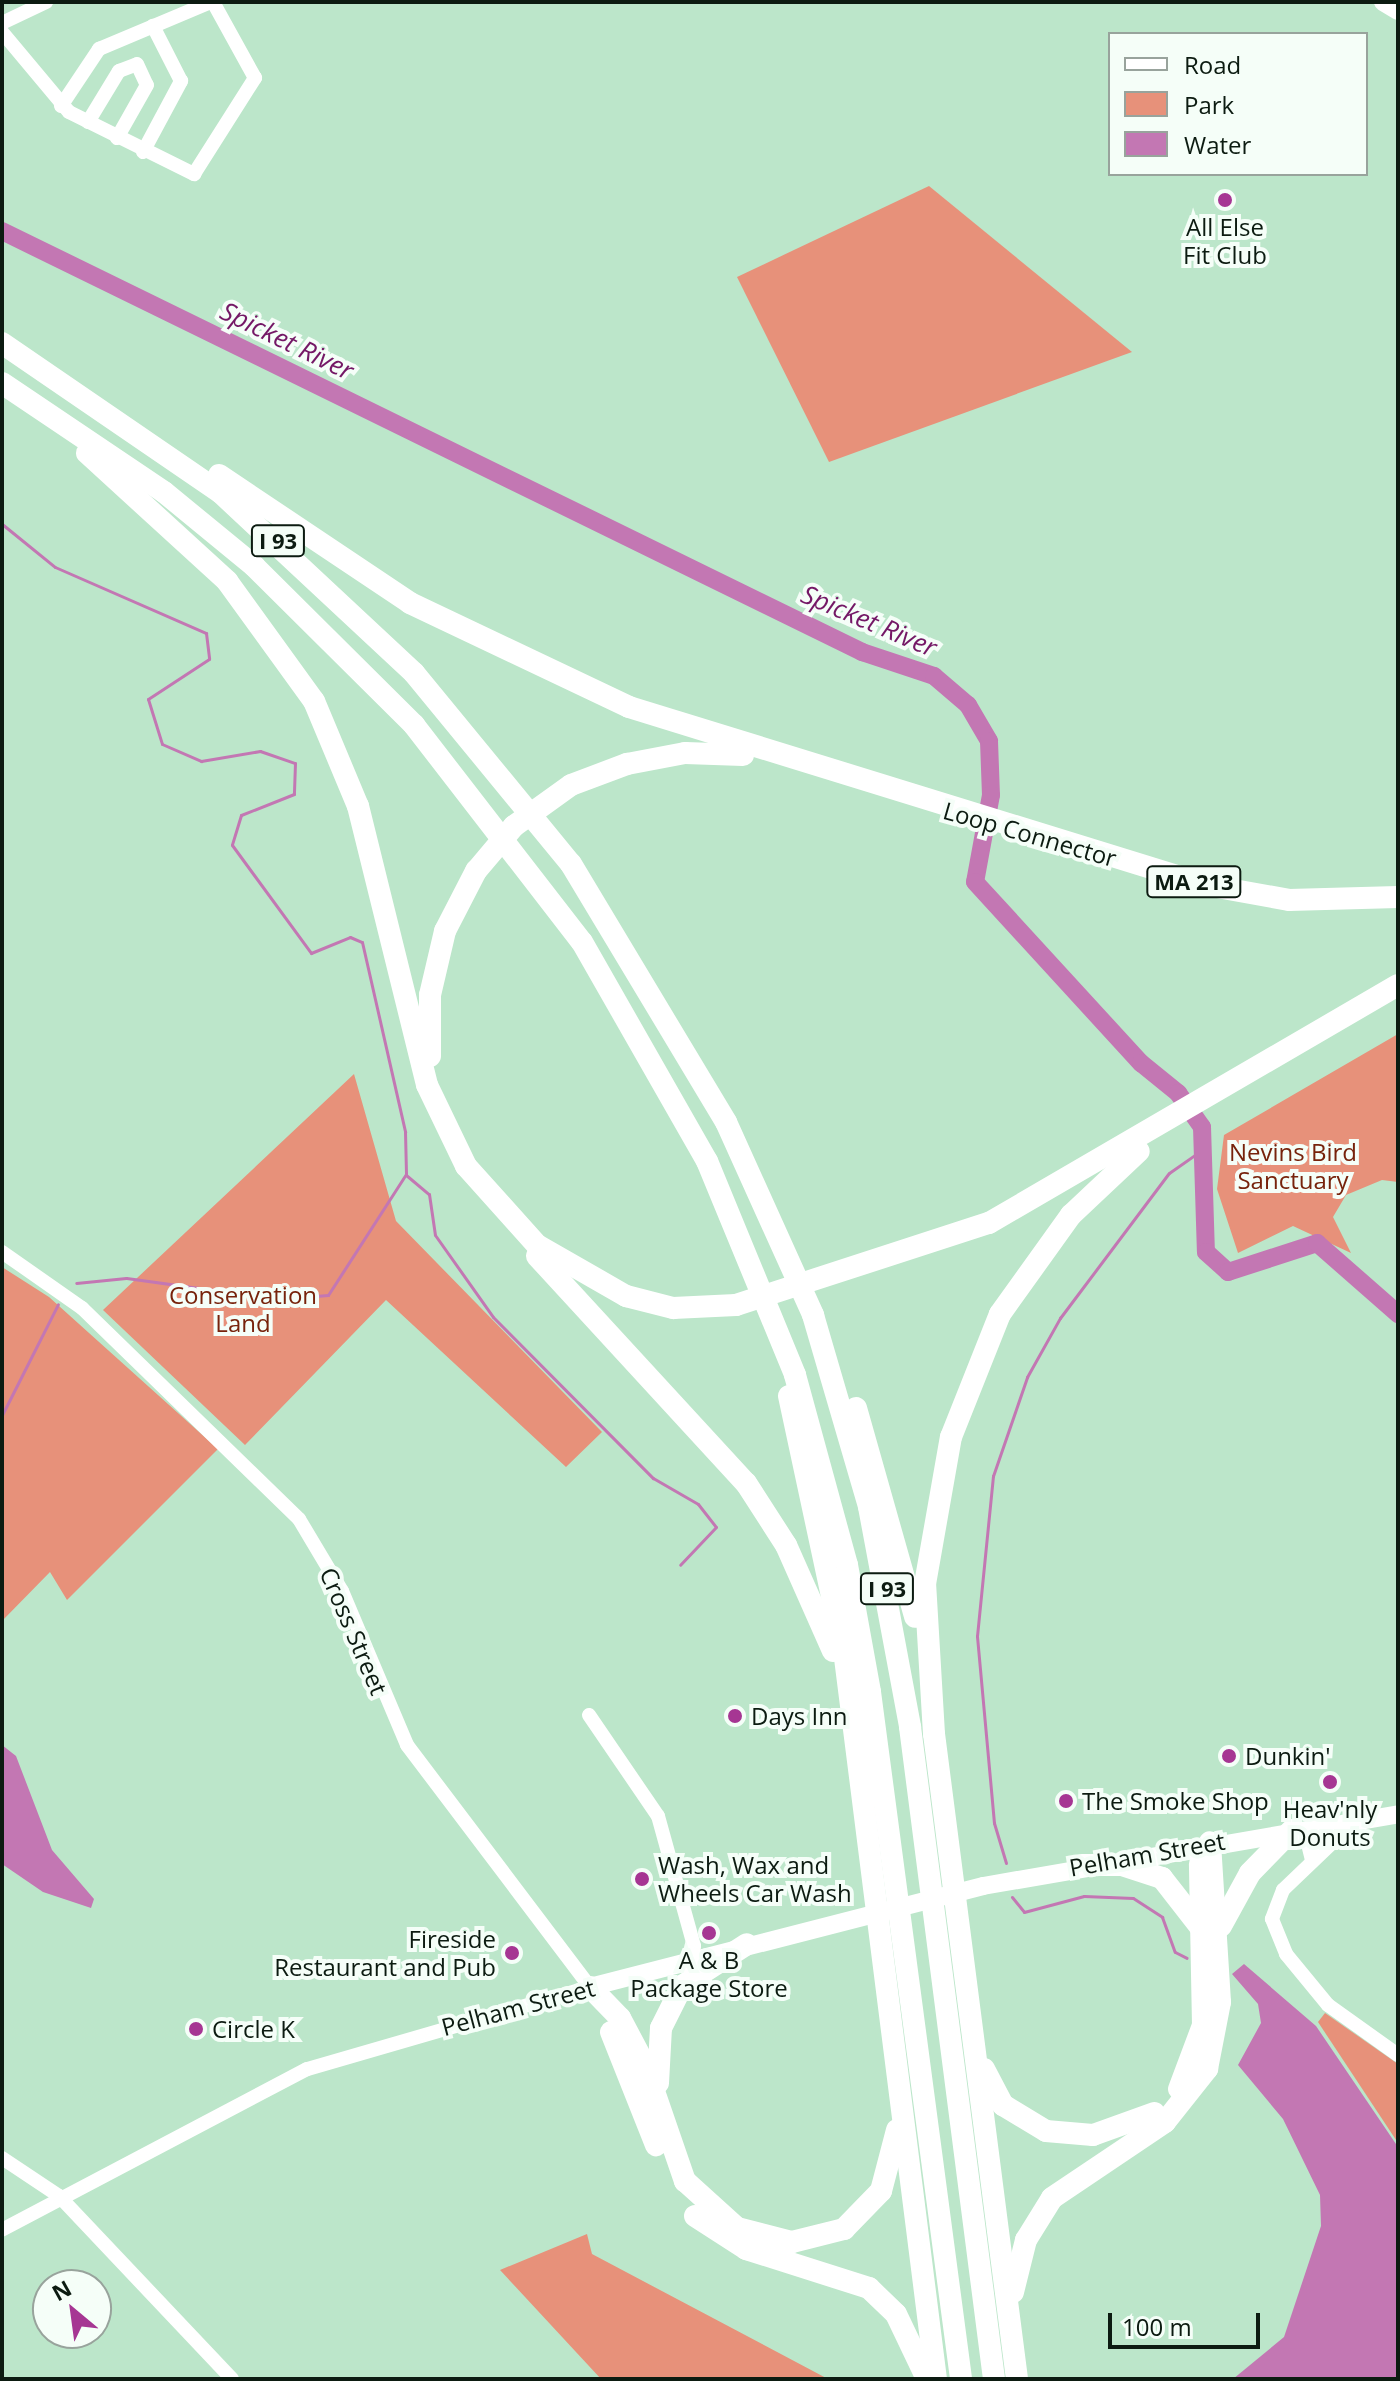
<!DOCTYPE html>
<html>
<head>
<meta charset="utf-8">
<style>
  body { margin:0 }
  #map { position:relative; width:1400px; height:2381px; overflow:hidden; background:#bce6ca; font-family:"Open Sans",sans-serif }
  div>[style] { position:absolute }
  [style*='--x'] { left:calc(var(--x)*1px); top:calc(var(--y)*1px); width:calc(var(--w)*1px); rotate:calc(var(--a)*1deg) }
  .green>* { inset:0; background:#e7917a }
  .water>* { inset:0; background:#c377b3 }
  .stream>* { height:3px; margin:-1.5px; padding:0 1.5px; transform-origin:1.5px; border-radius:1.5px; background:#c377b3 }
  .river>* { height:18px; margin:-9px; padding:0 9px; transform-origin:9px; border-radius:9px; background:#c377b3 }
  .minor>* { height:14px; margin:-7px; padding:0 7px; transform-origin:7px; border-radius:7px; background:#fff }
  .major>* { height:18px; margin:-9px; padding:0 9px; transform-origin:9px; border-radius:9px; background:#fff }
  .highway>* { height:22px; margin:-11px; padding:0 11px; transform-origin:11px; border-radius:11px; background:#fff }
  .dots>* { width:22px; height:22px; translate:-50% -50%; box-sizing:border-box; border:4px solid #f5fef8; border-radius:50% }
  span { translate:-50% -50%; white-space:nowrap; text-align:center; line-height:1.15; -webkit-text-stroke:8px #f5fef8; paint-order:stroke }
  .shield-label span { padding:2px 6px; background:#f5fef8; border:2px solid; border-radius:6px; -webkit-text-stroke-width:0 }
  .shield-label { font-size:22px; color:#0c1b11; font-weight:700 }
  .poi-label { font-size:24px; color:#0c1b11 }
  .left { translate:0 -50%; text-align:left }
  .right { translate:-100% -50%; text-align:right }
  .street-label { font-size:24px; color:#0c1b11 }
  .park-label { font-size:24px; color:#77230c }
  .water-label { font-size:26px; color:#741866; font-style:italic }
  .frame { position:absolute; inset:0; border:4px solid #0c1b11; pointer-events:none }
  .legend { position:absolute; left:1108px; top:32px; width:260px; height:144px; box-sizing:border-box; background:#f5fef8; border:2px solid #98a39c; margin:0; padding:10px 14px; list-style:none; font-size:24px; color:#0c1b11 }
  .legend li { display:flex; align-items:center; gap:16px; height:40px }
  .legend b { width:40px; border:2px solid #98a39c }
  .north { position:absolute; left:32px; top:2269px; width:80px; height:80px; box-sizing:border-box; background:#f5fef8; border:2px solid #98a39c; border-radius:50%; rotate:331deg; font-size:22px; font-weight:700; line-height:32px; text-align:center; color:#0c1b11 }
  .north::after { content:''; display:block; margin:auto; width:28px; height:36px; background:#a63693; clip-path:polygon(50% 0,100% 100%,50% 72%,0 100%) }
  .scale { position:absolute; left:1108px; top:2313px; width:152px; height:36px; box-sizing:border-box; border:4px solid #0c1b11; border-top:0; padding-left:10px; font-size:24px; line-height:28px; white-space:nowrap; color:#0c1b11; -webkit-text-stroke:6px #f5fef8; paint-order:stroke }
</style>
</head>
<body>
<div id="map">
  <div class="green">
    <i style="clip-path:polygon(929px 186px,1132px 352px,829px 462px,737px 277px)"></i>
    <i style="clip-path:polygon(1398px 1034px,1398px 1182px,1382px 1180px,1346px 1195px,1333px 1217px,1351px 1253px,1293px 1226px,1238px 1253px,1217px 1189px,1224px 1135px)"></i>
    <i style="clip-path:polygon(354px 1074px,396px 1221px,602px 1432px,566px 1467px,386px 1300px,245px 1445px,103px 1310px)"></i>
    <i style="clip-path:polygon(2px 1267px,49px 1297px,218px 1449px,67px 1600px,50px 1572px,2px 1621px)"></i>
    <i style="clip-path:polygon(1325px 2013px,1398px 2064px,1398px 2143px,1318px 2022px)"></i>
    <i style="clip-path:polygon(587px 2234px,592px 2254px,828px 2379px,601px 2379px,500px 2270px)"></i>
  </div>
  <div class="water">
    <i style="clip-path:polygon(2px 1745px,16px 1756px,52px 1850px,94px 1899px,91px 1908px,43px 1892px,2px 1864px)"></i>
    <i style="clip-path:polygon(1244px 1964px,1316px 2026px,1398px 2147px,1398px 2379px,1233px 2379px,1284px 2337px,1321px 2226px,1320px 2195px,1283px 2119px,1238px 2065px,1261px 2023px,1258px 2004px,1232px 1974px)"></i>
  </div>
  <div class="stream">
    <i style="--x:2;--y:524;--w:68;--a:39.1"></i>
    <i style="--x:55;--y:567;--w:165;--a:23.6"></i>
    <i style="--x:206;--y:633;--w:26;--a:83"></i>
    <i style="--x:209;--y:659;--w:73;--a:146.7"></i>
    <i style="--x:148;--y:699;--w:47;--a:72.7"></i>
    <i style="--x:162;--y:744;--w:43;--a:23.6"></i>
    <i style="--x:201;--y:761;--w:60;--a:-9.6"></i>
    <i style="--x:260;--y:751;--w:37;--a:19"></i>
    <i style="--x:295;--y:763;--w:31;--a:92"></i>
    <i style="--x:294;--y:794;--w:57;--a:158.4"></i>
    <i style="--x:241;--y:815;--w:31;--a:107"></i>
    <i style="--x:232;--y:845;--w:134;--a:53.8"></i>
    <i style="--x:311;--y:953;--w:42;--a:-22.3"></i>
    <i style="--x:350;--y:937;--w:13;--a:23"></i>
    <i style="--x:362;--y:942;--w:195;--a:77.2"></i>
    <i style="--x:405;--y:1132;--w:42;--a:88.6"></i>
    <i style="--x:406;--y:1174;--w:144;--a:122.8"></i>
    <i style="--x:328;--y:1295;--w:50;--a:175.4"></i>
    <i style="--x:278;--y:1299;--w:153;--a:-172.1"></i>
    <i style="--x:126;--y:1278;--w:50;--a:174.3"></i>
    <i style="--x:406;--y:1175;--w:30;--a:40"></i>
    <i style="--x:429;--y:1194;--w:41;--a:81.7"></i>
    <i style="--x:435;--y:1235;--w:100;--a:54.7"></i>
    <i style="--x:493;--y:1317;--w:227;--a:45.2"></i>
    <i style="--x:653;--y:1478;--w:52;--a:30"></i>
    <i style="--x:698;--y:1504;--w:29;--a:52"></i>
    <i style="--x:716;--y:1527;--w:52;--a:133.5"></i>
    <i style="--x:2;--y:1415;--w:124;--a:-63.2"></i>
    <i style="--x:1006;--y:1863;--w:42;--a:-106.7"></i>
    <i style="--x:994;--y:1823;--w:188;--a:-95.2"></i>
    <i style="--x:977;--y:1636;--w:161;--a:-84.3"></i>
    <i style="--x:993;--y:1476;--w:105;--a:-71"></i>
    <i style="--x:1027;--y:1377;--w:68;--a:-60.8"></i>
    <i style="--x:1060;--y:1318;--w:181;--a:-53.1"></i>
    <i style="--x:1169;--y:1173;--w:39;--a:-35"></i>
    <i style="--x:1012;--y:1897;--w:19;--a:51"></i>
    <i style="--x:1024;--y:1912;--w:62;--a:-14.9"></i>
    <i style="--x:1084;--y:1896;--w:49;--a:2.3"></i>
    <i style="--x:1133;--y:1898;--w:35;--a:33"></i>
    <i style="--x:1162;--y:1917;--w:37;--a:70"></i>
    <i style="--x:1175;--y:1952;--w:13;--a:27"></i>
  </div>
  <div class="river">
    <i style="--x:2;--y:231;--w:958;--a:26.08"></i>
    <i style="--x:862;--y:652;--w:76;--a:18.4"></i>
    <i style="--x:934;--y:676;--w:45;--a:40.5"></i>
    <i style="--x:968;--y:705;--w:42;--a:59.7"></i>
    <i style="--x:989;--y:741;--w:54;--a:87.9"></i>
    <i style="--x:991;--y:795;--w:88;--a:100.4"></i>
    <i style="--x:975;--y:882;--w:246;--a:47.5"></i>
    <i style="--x:1141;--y:1063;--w:48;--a:39"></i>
    <i style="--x:1178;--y:1093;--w:42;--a:54.8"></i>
    <i style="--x:1202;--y:1127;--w:125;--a:88.2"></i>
    <i style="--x:1206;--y:1252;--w:30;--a:42"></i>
    <i style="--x:1228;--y:1272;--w:94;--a:-18"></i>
    <i style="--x:1317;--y:1243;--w:108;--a:41.2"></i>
  </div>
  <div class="minor">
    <i style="--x:2;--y:23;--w:49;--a:-25.5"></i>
    <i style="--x:2;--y:32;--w:104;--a:50.1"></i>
    <i style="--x:69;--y:112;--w:140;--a:26.4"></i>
    <i style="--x:194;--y:174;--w:114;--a:-57.6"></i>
    <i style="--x:255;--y:78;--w:87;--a:-118.9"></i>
    <i style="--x:61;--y:106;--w:69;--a:-56.3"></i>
    <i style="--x:99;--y:49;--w:121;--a:-22.8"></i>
    <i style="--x:88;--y:122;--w:60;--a:-58.7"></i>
    <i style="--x:119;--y:71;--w:19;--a:-21"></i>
    <i style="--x:137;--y:64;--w:23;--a:65"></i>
    <i style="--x:147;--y:85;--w:61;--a:119.5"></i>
    <i style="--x:143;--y:152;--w:81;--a:-61.8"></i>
    <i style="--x:181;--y:81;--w:62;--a:-117"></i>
    <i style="--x:2;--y:1252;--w:98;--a:35"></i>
    <i style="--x:82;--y:1308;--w:303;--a:44.2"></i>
    <i style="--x:299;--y:1519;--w:84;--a:59.2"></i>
    <i style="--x:342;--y:1591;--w:167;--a:67.1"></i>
    <i style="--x:407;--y:1745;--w:303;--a:52.9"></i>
    <i style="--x:590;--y:1987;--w:295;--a:163.8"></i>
    <i style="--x:307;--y:2069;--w:345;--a:152.2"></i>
    <i style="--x:589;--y:1715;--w:122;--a:55.7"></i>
    <i style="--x:658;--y:1816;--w:135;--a:74.5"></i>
    <i style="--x:694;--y:1946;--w:15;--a:106"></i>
    <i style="--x:1353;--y:1823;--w:97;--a:136.3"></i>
    <i style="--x:1283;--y:1890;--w:31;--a:111"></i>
    <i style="--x:1272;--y:1919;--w:38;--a:68"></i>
    <i style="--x:1286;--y:1954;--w:66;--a:50.5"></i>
    <i style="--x:1328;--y:2005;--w:86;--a:35.5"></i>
    <i style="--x:1292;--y:1830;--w:21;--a:41"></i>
    <i style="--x:1308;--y:1844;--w:16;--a:76"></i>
    <i style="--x:2;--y:2158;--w:69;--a:33.7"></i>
    <i style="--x:59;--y:2196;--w:252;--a:46.6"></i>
  </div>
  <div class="major">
    <i style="--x:1383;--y:2;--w:17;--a:31"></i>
    <i style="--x:590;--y:1987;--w:406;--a:-14.4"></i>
    <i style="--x:983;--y:1886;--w:421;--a:-9.8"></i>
  </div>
  <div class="highway">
    <i style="--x:2;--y:343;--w:265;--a:34.4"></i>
    <i style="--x:221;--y:493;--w:264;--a:43"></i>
    <i style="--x:414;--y:673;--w:247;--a:50.6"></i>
    <i style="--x:571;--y:864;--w:301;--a:59"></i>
    <i style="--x:726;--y:1122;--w:212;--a:65.7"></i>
    <i style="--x:813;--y:1315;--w:200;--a:73.7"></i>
    <i style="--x:869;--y:1507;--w:224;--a:79.4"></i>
    <i style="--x:910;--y:1727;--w:657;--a:82.66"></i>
    <i style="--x:2;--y:383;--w:195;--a:33.9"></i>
    <i style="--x:164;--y:492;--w:117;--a:39.4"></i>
    <i style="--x:254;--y:566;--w:226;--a:44.8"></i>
    <i style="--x:414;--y:725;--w:274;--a:52.3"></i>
    <i style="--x:582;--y:942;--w:252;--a:60.3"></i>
    <i style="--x:707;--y:1161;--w:231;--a:67.6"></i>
    <i style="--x:795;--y:1375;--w:197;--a:74.7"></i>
    <i style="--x:847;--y:1565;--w:129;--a:79.7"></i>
    <i style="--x:870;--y:1692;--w:693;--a:82.45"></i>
    <i style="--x:87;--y:453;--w:190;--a:42.4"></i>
    <i style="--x:227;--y:581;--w:148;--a:54.1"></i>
    <i style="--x:314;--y:701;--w:114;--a:67.3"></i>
    <i style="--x:358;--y:806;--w:287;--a:76.1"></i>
    <i style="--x:427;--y:1085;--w:90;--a:64.3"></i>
    <i style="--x:466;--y:1166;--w:106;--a:48.1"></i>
    <i style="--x:537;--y:1245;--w:103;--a:29.8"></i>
    <i style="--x:626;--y:1296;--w:49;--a:14.3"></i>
    <i style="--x:673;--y:1308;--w:63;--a:-2.7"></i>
    <i style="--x:736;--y:1305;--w:266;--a:-18"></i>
    <i style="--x:989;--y:1223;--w:473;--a:-30.2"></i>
    <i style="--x:219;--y:475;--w:230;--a:33.8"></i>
    <i style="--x:410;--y:603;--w:242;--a:25.4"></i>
    <i style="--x:629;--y:707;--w:604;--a:17.14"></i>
    <i style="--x:1206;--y:885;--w:84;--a:10.2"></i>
    <i style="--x:1289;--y:900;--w:109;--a:-1.6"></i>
    <i style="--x:430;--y:1056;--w:61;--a:-90"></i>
    <i style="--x:430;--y:995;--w:66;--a:-76.8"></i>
    <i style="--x:445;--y:931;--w:68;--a:-62.7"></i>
    <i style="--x:476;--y:871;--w:59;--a:-49.8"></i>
    <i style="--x:514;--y:826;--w:70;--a:-35.7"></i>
    <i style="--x:571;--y:785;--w:60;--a:-20.6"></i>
    <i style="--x:627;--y:764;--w:59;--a:-10.7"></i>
    <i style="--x:685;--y:753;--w:58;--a:2"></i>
    <i style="--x:537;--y:1256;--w:309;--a:47.4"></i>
    <i style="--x:746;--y:1483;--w:74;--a:57.2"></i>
    <i style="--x:786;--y:1545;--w:116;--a:66.1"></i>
    <i style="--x:789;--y:1396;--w:268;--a:77.9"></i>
    <i style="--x:845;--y:1658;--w:727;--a:82.81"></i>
    <i style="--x:856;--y:1408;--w:217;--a:74.2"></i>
    <i style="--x:1082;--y:1865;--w:40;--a:0"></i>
    <i style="--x:1122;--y:1865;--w:42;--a:18"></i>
    <i style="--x:1162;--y:1878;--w:63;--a:52"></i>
    <i style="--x:1221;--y:1926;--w:60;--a:-61.3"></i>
    <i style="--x:1250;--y:1873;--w:60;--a:-45.7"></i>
    <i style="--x:590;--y:1987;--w:43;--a:45.9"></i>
    <i style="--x:620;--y:2018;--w:53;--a:62"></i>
    <i style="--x:645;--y:2065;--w:123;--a:71"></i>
    <i style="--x:685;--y:2181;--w:70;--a:42.1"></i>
    <i style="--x:737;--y:2228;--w:57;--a:14.3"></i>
    <i style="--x:792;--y:2242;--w:54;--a:-14"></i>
    <i style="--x:844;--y:2229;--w:53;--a:-45.8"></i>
    <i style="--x:881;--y:2191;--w:63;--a:-75.3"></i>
    <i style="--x:611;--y:2032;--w:122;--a:68.3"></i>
    <i style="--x:984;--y:2069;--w:41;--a:62.2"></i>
    <i style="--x:1003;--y:2105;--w:50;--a:31.2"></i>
    <i style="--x:1046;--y:2131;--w:47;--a:4.9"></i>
    <i style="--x:1093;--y:2135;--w:65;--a:-19.8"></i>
    <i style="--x:658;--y:2083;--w:55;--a:-86.9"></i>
    <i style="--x:661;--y:2028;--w:47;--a:-63.4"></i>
    <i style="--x:682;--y:1986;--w:77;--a:-32.9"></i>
    <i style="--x:1179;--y:2089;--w:68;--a:-69.4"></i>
    <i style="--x:1203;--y:2025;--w:161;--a:-91.1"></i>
    <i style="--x:695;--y:2216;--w:61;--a:32.9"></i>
    <i style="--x:746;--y:2249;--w:129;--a:17.6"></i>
    <i style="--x:869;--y:2288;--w:37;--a:44"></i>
    <i style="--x:896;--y:2314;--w:72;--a:64.5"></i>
    <i style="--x:1013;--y:2292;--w:54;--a:-76"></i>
    <i style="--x:1026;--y:2240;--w:49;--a:-58.2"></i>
    <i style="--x:1052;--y:2198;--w:136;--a:-33.9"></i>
    <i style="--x:1165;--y:2122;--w:68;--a:-51.6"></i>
    <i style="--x:1207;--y:2069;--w:68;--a:-79"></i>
    <i style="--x:1220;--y:2002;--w:160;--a:-93.6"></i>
    <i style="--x:1017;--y:2379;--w:650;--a:-97.33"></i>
    <i style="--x:934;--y:1734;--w:150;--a:-93.4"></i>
    <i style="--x:925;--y:1584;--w:149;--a:-80"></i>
    <i style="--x:951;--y:1437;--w:132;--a:-68.3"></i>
    <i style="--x:1000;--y:1314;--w:122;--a:-54.4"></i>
    <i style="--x:1071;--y:1215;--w:93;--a:-43.3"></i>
  </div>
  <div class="dots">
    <i style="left:1225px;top:200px;background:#a63693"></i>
    <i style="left:735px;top:1716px;background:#a63693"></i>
    <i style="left:1229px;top:1756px;background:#a63693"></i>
    <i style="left:1330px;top:1782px;background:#a63693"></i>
    <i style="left:1066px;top:1801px;background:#a63693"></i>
    <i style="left:642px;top:1879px;background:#a63693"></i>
    <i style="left:709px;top:1933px;background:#a63693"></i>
    <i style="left:512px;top:1953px;background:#a63693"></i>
    <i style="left:196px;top:2029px;background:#a63693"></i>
  </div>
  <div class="shield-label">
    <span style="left:278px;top:541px">I 93</span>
    <span style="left:1194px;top:882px">MA 213</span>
    <span style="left:887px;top:1589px">I 93</span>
  </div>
  <div class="poi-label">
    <span style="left:1225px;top:241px">All Else<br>Fit Club</span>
    <span class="left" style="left:751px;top:1716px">Days Inn</span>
    <span class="left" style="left:1245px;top:1756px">Dunkin'</span>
    <span class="left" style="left:1082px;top:1801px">The Smoke Shop</span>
    <span style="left:1330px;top:1823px">Heav'nly<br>Donuts</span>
    <span class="left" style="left:658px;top:1879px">Wash, Wax and<br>Wheels Car Wash</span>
    <span class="right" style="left:496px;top:1953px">Fireside<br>Restaurant and Pub</span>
    <span style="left:709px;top:1974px">A &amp; B<br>Package Store</span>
    <span class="left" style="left:212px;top:2029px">Circle K</span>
  </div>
  <div class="street-label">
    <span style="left:1030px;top:834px;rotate:16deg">Loop Connector</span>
    <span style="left:354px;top:1631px;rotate:67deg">Cross Street</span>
    <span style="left:1147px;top:1854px;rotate:-10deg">Pelham Street</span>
    <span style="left:518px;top:2007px;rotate:-15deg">Pelham Street</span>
  </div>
  <div class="park-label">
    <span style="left:1293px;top:1166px">Nevins Bird<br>Sanctuary</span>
    <span style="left:243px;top:1309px">Conservation<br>Land</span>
  </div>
  <div class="water-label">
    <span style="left:287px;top:341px;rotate:26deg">Spicket River</span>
    <span style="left:869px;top:621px;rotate:23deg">Spicket River</span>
  </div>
  <div class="frame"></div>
  <ul class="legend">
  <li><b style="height:10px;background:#fff"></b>Road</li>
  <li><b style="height:22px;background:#e7917a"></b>Park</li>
  <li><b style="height:22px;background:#c377b3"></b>Water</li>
  </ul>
  <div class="north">N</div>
  <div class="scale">100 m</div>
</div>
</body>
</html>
